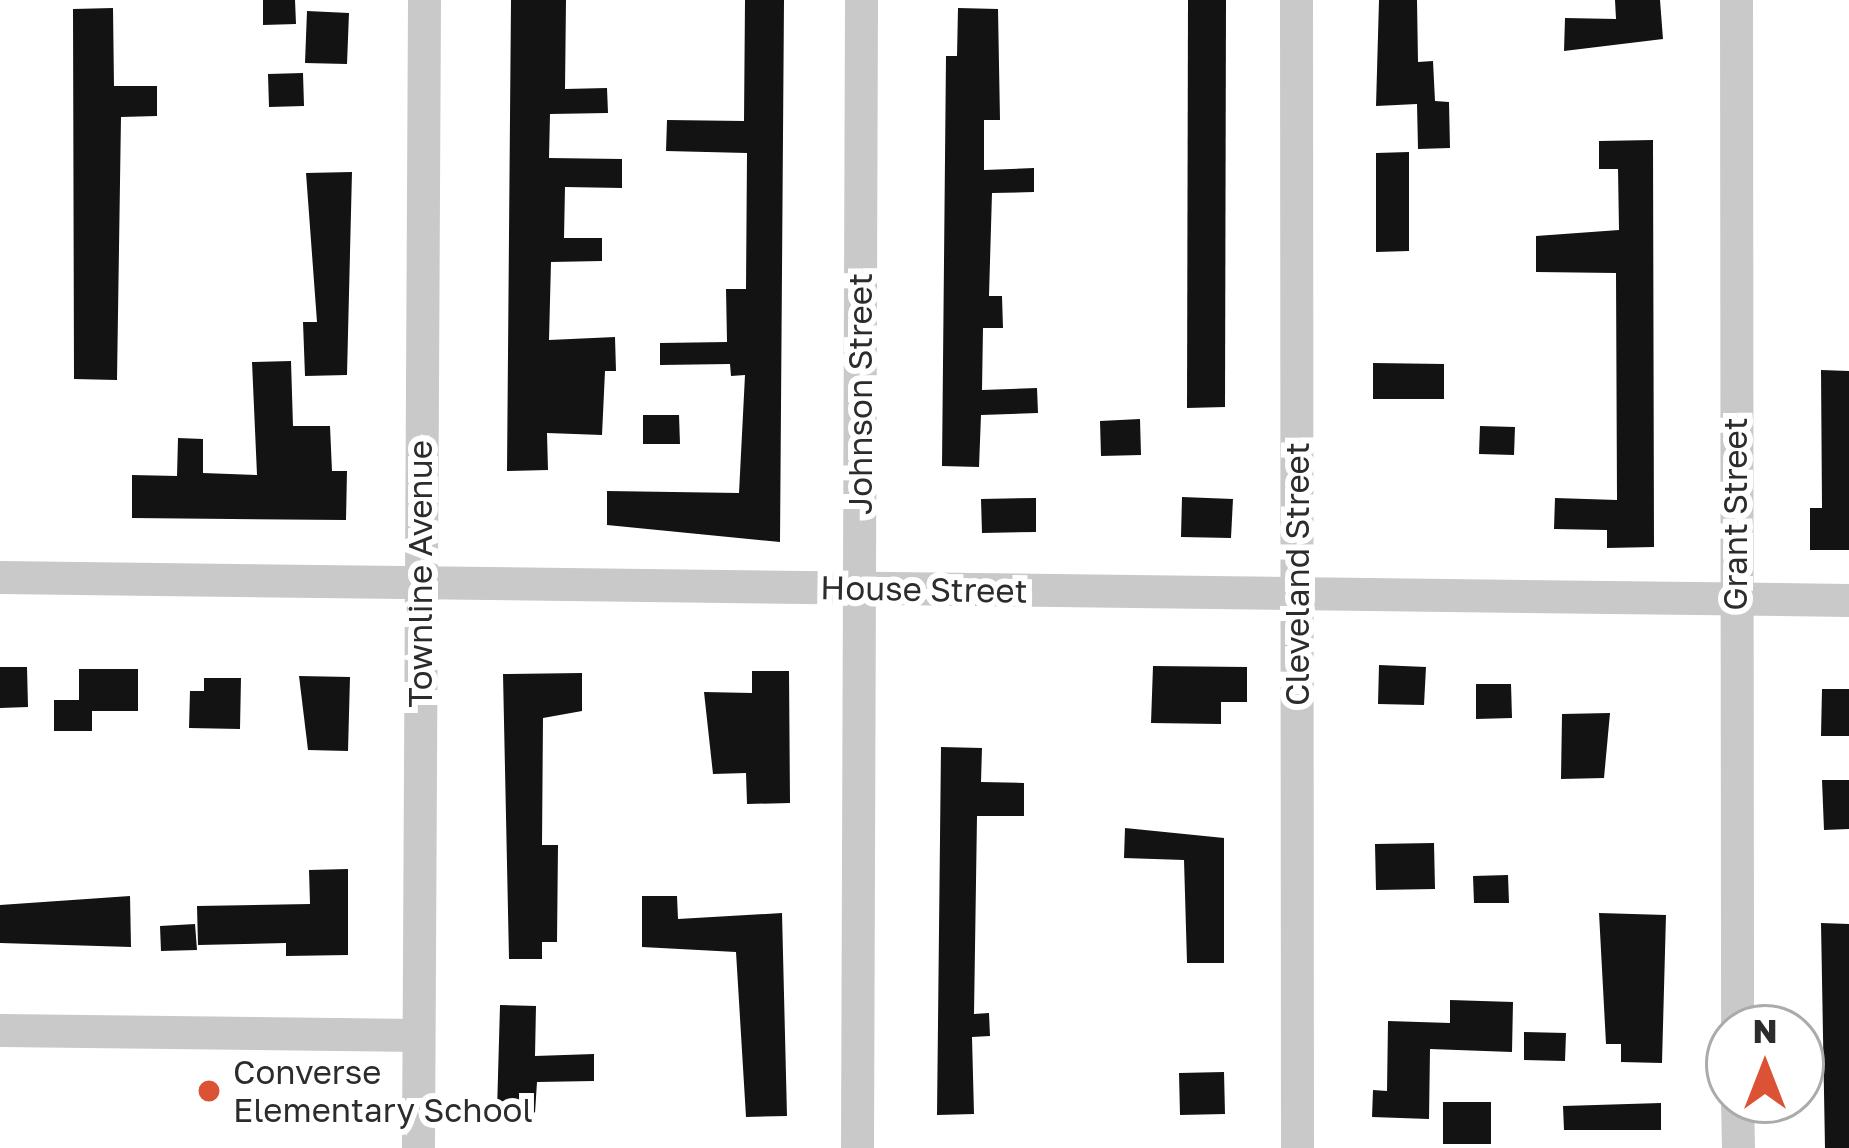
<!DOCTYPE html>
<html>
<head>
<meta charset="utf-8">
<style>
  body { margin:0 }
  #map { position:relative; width:1849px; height:1148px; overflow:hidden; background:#fff; font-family:"Golos Text",sans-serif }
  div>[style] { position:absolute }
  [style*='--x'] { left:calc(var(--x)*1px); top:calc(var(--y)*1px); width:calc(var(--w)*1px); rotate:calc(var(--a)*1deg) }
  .building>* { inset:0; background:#131313 }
  .minor>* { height:33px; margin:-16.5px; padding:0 16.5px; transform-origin:16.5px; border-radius:16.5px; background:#c9c9c9 }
  .dots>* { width:33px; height:33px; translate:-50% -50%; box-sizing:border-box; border:6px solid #fff; border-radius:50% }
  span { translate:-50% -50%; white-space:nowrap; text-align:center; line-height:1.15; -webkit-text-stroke:12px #fff; paint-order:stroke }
  .street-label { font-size:33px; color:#2c2c2c }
  .poi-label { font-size:33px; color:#2c2c2c }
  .left { translate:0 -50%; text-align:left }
  .north { position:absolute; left:1705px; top:1004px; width:120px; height:120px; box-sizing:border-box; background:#fff; border:3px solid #ababab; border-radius:50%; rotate:0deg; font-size:33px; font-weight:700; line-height:48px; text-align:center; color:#2c2c2c }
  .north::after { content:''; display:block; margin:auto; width:42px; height:54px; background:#db5235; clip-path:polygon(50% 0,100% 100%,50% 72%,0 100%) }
</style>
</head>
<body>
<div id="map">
  <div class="building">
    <i style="clip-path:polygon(263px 0,295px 0,296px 24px,263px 25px)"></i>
    <i style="clip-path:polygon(511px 0,566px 0,565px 89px,607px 88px,608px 113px,550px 114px,549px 158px,622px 159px,622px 188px,565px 187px,564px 238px,602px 238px,602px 261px,551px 262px,549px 340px,615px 337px,616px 371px,605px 371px,602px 435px,547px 433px,548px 470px,507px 471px)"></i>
    <i style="clip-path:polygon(745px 0,784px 0,780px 542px,607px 525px,607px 491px,739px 493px,745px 375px,731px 376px,730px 364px,660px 365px,660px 343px,727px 342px,726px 289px,746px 289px,747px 153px,666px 151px,667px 120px,744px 121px)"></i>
    <i style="clip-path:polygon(1188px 0,1226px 0,1225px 407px,1187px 408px)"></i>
    <i style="clip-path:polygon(1379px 0,1417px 0,1418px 62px,1433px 61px,1435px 101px,1449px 102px,1450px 148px,1418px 149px,1417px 104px,1376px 106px)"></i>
    <i style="clip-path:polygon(1615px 0,1660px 0,1663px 39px,1564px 51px,1565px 18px,1616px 19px)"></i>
    <i style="clip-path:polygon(113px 8px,114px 86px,157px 86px,157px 116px,121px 117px,117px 380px,74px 379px,73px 9px)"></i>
    <i style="clip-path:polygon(958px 8px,998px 9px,1000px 120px,984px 120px,984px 170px,1034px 168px,1034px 192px,992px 193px,989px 296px,1002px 296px,1003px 328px,983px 328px,982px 390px,1037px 388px,1038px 413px,981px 415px,979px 467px,942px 466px,946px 56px,957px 56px)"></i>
    <i style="clip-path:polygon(307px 11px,349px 13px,347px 64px,305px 63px)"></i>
    <i style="clip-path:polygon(303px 73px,304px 106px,269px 107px,268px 74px)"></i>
    <i style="clip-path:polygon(1653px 140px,1654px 547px,1607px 548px,1607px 530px,1554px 529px,1555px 498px,1617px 500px,1616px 273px,1536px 272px,1536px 236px,1619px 230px,1618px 169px,1599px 169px,1599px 141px)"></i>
    <i style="clip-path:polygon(1409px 152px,1409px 251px,1376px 252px,1376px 153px)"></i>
    <i style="clip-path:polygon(352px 172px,347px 375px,305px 376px,303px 322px,317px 322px,306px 173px)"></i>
    <i style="clip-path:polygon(291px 361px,293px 426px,330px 426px,332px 471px,347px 471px,346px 520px,132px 518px,132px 475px,177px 476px,178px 438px,203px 439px,203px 473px,257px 475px,252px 362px)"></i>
    <i style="clip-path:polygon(1373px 363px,1444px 364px,1444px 399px,1373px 399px)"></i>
    <i style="clip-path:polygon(1821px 370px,1849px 371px,1849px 550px,1810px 550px,1810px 508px,1822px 508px)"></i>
    <i style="clip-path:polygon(643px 415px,679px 415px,680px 444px,643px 444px)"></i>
    <i style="clip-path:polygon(1140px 419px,1141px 455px,1101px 456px,1100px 421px)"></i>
    <i style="clip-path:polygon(1480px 426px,1515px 427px,1514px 455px,1479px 454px)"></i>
    <i style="clip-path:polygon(1182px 497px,1233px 499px,1231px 538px,1181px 537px)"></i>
    <i style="clip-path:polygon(1036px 498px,1036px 532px,982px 533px,981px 499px)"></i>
    <i style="clip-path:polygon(1379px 665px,1426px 667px,1424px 705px,1378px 704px)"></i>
    <i style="clip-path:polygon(1153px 666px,1247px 667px,1247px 702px,1221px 702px,1221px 724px,1151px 723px)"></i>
    <i style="clip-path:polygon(0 667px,27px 667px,28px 707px,0 708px)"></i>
    <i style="clip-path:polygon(79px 669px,138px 669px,138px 711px,92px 711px,92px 731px,54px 731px,54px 700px,79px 700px)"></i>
    <i style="clip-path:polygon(752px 671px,789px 671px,790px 803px,747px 804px,746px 773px,713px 774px,704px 692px,752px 693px)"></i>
    <i style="clip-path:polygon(582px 673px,582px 711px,543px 718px,542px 845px,558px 845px,557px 942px,542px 942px,542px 959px,509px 959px,503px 674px)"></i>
    <i style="clip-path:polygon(299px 676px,350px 677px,348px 751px,308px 750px)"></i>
    <i style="clip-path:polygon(204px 678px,241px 678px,240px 729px,189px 728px,190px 691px,204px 691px)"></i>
    <i style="clip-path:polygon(1476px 684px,1511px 684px,1512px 718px,1476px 719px)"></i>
    <i style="clip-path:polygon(1822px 689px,1849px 689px,1849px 736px,1821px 736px)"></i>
    <i style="clip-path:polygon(1610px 713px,1604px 778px,1561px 779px,1562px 714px)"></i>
    <i style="clip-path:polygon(941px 747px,982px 748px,981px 782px,1024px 783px,1024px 816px,977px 816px,974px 1014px,989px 1013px,990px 1036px,972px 1037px,974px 1114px,937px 1115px)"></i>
    <i style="clip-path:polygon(1822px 780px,1849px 780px,1849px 829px,1824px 830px)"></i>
    <i style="clip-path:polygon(1125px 828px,1224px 838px,1224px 963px,1187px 963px,1184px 860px,1124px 858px)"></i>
    <i style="clip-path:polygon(1434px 843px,1435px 889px,1376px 890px,1375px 844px)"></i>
    <i style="clip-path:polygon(348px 869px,348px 955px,286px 956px,286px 943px,198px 945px,197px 906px,310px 904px,309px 870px)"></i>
    <i style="clip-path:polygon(1508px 875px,1509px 903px,1474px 903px,1473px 876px)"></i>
    <i style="clip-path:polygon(130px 896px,131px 947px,0 943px,0 905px)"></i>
    <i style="clip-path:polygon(642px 896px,677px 896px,678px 919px,782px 913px,787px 1116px,746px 1117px,736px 952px,642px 947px)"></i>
    <i style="clip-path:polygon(1599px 913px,1666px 915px,1662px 1063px,1621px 1062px,1621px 1044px,1606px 1044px)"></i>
    <i style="clip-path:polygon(1821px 923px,1849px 924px,1849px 1148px,1825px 1148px)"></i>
    <i style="clip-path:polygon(195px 924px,197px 950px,161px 951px,160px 926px)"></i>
    <i style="clip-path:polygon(1450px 1000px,1513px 1002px,1512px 1052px,1430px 1049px,1429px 1119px,1372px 1117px,1373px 1090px,1387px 1091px,1388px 1021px,1450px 1023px)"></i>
    <i style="clip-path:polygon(500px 1005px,536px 1006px,535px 1056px,594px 1054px,594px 1081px,537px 1082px,535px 1113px,497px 1111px)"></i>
    <i style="clip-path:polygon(1524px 1032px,1566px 1033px,1565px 1061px,1524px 1060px)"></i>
    <i style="clip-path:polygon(1224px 1072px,1225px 1114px,1180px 1115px,1179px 1073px)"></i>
    <i style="clip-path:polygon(1443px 1102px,1491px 1102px,1491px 1144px,1443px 1144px)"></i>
    <i style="clip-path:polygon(1661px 1103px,1661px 1130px,1564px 1130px,1563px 1106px)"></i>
  </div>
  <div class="minor">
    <i style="--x:1296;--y:0;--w:1148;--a:89.95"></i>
    <i style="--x:1736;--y:0;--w:1028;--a:89.94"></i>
    <i style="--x:0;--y:577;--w:1849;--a:0.71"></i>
    <i style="--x:0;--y:1030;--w:418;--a:0.7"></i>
    <i style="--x:1737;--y:1100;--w:48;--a:88.8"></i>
    <i style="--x:418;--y:1148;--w:1148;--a:-89.7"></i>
    <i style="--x:857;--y:1148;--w:1148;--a:-89.8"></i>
  </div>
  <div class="dots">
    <i style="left:209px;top:1091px;background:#db5235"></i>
  </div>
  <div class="street-label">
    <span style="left:860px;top:394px;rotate:-90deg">Johnson Street</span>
    <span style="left:1735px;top:514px;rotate:-90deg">Grant Street</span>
    <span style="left:420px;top:574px;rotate:-90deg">Townline Avenue</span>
    <span style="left:1297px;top:574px;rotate:-90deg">Cleveland Street</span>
    <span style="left:924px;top:589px;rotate:1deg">House Street</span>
  </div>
  <div class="poi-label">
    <span class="left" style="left:233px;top:1091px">Converse<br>Elementary School</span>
  </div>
  <div class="north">N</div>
</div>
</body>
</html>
